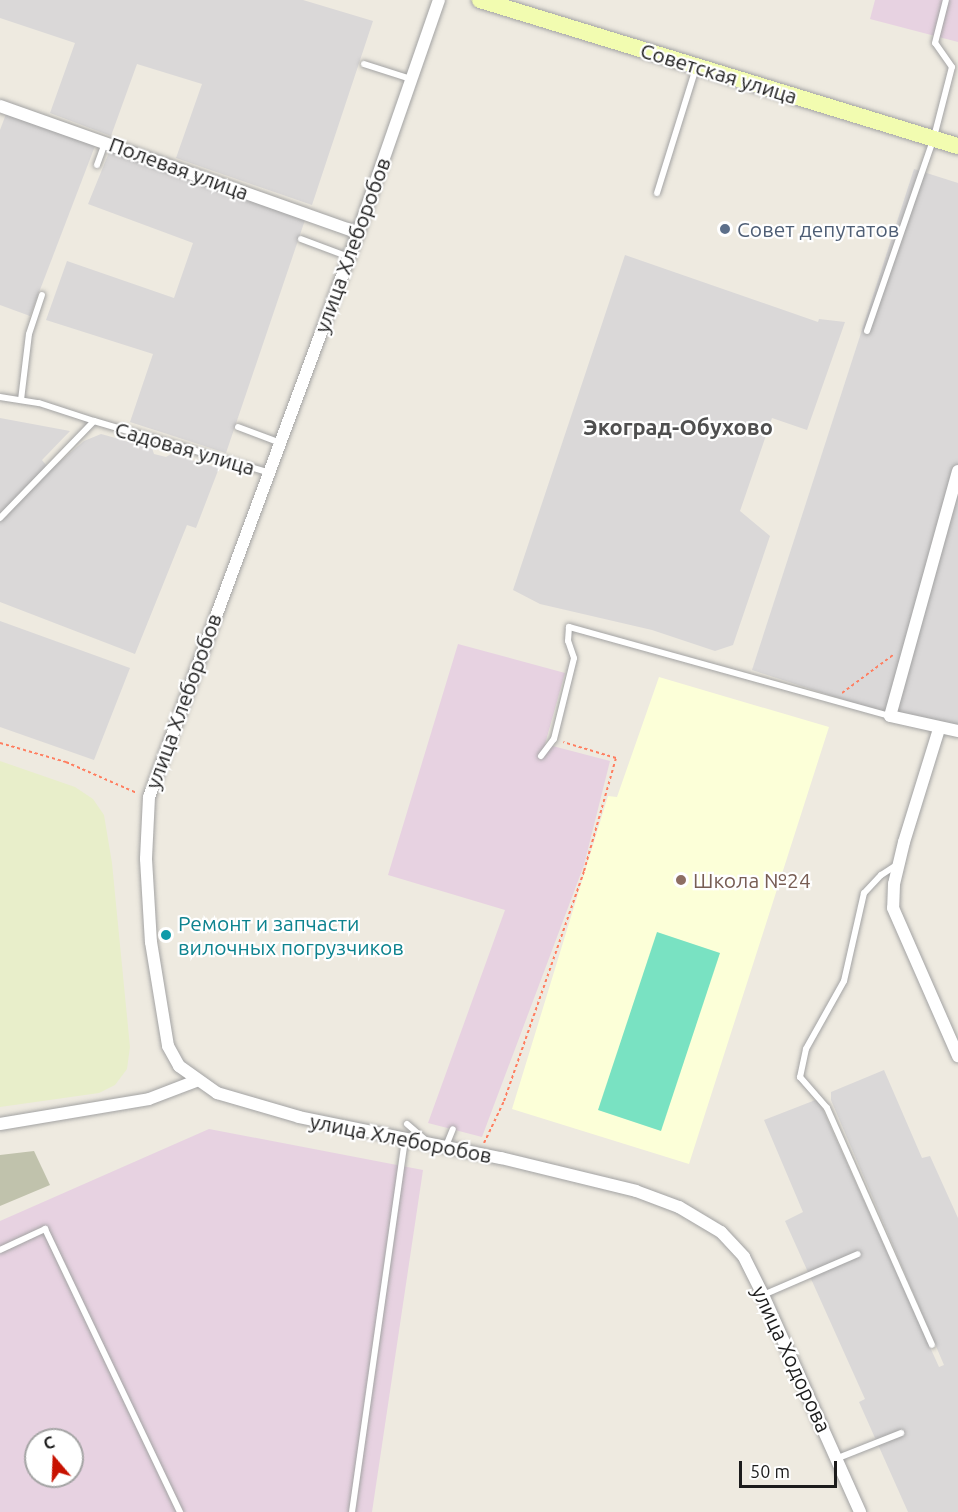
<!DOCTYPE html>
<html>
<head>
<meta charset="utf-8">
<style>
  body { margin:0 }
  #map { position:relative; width:958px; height:1512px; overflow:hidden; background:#eeeae0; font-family:Ubuntu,sans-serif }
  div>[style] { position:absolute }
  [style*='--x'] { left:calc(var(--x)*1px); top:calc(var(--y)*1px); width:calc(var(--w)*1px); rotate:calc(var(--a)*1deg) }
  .residential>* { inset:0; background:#dad8d8 }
  .industrial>* { inset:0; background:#e7d2e1 }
  .education>* { inset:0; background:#fcffd8 }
  .construction>* { inset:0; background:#c0c2ac }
  .farmland>* { inset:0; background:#e8eeca }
  .pitch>* { inset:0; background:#79e2c2 }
  .path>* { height:2px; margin-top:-1px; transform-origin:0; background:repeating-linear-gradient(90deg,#ff7e60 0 3px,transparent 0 6px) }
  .roads { filter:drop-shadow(0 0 2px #a3a3a3) drop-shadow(0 0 2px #a3a3a3) }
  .service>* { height:6px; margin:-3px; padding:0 3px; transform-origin:3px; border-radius:3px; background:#fff }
  .minor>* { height:12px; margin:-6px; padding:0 6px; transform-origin:6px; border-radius:6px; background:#fff }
  .secondary>* { height:16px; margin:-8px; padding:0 8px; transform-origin:8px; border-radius:8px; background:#f2fcb0 }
  .dots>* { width:16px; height:16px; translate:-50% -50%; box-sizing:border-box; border:3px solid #fff; border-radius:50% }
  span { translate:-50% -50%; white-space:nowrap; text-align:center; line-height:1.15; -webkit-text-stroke:4.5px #fff; paint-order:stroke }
  .street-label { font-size:21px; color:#1c1c1c }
  .service-label { font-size:21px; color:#4e5e75 }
  .left { translate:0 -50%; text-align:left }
  .education-label { font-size:21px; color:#785e54 }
  .culture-label { font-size:21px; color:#0d838f }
  .neighbourhood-label { font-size:22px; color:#4f4f4f; font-weight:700 }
  .north { position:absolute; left:24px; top:1428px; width:60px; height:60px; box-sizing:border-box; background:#fff; border:2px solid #a4a4a4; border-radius:50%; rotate:341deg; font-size:16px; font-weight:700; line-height:24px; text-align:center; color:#1c1c1c }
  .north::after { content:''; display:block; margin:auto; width:21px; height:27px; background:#c71100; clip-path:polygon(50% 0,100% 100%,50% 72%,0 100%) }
  .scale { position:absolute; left:739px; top:1461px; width:98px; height:27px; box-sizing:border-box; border:3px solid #1c1c1c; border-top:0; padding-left:8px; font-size:18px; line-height:21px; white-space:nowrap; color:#1c1c1c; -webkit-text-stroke:4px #fff; paint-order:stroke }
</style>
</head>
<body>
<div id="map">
  <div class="residential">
    <i style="clip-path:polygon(0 0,303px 0,373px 21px,312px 205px,176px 158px,202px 84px,137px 64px,111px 136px,50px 113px,75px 43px,0 18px)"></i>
    <i style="clip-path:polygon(6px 114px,95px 146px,30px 316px,0 305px,0 130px)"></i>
    <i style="clip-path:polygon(110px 150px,305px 220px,226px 453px,130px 422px,153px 354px,46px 320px,67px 261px,174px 298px,193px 243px,88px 204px)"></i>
    <i style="clip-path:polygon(914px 169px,958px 183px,958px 731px,875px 710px,752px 670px)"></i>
    <i style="clip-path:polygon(625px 255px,818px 322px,819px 319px,845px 322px,807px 430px,772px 418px,740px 511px,770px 536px,733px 645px,715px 651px,652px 630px,540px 604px,513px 590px)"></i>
    <i style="clip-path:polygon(0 418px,70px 431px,42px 460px,50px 470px,84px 441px,101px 434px,152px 448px,154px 454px,166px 457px,171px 454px,219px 468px,196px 528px,187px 525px,135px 654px,0 602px)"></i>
    <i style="clip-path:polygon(0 621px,130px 668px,94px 760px,0 727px)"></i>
    <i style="clip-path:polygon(884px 1070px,922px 1158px,930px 1156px,958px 1218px,958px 1512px,908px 1512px,859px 1402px,865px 1399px,785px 1221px,803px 1212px,764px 1120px,818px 1099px,939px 1367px,944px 1365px,831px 1100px,831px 1092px)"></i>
  </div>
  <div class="industrial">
    <i style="clip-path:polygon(875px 0,958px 0,958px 42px,870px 19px)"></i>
    <i style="clip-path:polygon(458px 644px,565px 673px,545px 744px,610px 761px,584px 865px,482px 1137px,428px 1123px,505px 910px,388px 875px)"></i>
    <i style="clip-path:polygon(evenodd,209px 1129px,423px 1170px,372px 1512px,0 1512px,0 1221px,209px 1129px,36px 1440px,72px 1440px,72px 1476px,36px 1476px,36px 1440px)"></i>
  </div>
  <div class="education">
    <i style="clip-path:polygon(659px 677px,829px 727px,689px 1164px,512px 1109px,608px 796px,617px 797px)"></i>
  </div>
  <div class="construction">
    <i style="clip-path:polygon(34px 1151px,50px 1185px,0 1206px,0 1155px)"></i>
  </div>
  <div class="farmland">
    <i style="clip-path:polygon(0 761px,75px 787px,93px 799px,104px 815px,112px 863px,130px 1047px,127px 1069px,115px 1085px,99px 1093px,0 1107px)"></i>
  </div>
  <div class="pitch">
    <i style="clip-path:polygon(657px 932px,720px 953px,661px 1131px,598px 1110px)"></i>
  </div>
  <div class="path">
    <i style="--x:842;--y:693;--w:64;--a:-36.7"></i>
    <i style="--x:0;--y:743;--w:69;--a:16.1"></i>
    <i style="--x:66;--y:762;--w:77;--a:23.6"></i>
    <i style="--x:484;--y:1143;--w:47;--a:-64.5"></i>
    <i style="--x:504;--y:1101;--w:244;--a:-70.8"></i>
    <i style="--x:584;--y:871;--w:117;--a:-74.2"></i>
    <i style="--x:616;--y:758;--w:55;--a:-163.2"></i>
  </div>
  <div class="roads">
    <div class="service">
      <i style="--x:364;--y:64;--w:49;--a:17.7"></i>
      <i style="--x:97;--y:165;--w:23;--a:-70"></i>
      <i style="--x:657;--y:193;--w:131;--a:-72.7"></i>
      <i style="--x:301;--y:239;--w:51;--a:20.6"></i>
      <i style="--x:867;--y:331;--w:205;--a:-70.9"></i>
      <i style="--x:934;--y:137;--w:72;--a:-75.6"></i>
      <i style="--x:952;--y:67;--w:29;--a:-125"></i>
      <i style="--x:935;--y:43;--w:44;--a:-75.7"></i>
      <i style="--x:0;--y:397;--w:39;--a:9"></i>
      <i style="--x:39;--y:403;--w:58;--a:18.1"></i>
      <i style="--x:21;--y:400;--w:66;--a:-83.1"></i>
      <i style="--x:29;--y:334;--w:41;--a:-71.6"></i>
      <i style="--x:238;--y:427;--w:43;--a:20.6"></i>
      <i style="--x:0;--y:518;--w:135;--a:-45.9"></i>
      <i style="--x:94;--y:421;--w:180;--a:16.4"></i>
      <i style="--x:541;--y:756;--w:21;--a:-53"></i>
      <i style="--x:554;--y:739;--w:83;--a:-76.1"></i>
      <i style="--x:574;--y:658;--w:18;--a:-109"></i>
      <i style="--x:568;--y:641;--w:14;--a:-86"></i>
      <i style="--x:569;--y:627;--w:333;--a:15.5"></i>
      <i style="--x:898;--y:864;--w:20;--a:147"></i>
      <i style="--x:881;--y:875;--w:25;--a:133"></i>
      <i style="--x:864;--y:893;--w:90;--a:102.8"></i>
      <i style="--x:844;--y:981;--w:78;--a:119.2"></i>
      <i style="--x:806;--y:1049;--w:29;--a:102"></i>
      <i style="--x:800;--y:1077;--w:41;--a:48.9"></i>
      <i style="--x:827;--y:1108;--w:259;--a:66.1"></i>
      <i style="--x:407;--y:1124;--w:23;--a:41"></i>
      <i style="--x:446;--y:1146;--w:18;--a:-68"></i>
      <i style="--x:0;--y:1250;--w:50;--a:-25"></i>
      <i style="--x:45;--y:1229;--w:314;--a:64.5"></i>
      <i style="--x:763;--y:1295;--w:103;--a:-23.3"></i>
      <i style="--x:838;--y:1458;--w:68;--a:-21.6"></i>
      <i style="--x:352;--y:1512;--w:377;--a:-81.9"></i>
    </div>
    <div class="minor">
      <i style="--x:439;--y:0;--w:247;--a:109.2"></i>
      <i style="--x:358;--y:233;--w:601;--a:110.33"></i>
      <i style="--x:149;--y:797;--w:62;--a:92.8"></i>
      <i style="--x:146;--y:859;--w:83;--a:86.6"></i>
      <i style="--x:151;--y:942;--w:105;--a:80.7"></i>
      <i style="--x:168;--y:1046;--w:23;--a:61"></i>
      <i style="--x:179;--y:1066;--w:47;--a:35.4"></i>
      <i style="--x:217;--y:1093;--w:85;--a:16.3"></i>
      <i style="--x:299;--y:1117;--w:206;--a:11.5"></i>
      <i style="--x:501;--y:1158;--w:139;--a:13.7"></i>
      <i style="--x:636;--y:1191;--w:46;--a:20.4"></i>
      <i style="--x:679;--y:1207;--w:49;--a:30.8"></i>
      <i style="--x:721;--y:1232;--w:34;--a:47"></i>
      <i style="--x:744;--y:1257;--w:42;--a:63.4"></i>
      <i style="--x:763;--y:1295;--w:238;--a:65.9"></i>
      <i style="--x:0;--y:106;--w:380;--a:19.5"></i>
      <i style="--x:958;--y:471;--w:254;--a:105.5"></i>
      <i style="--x:890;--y:716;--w:70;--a:12.4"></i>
      <i style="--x:939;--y:729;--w:118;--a:107.2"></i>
      <i style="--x:904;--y:842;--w:43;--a:103.4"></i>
      <i style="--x:894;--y:884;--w:24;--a:92"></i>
      <i style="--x:893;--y:908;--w:162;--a:66.3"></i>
      <i style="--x:0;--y:1124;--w:151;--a:-9.5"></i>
      <i style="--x:149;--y:1099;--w:50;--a:-21"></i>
    </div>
    <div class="secondary">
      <i style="--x:480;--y:0;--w:500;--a:17"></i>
    </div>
  </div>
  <div class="dots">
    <i style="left:725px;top:229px;background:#5c6f8a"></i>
    <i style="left:681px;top:880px;background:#8d6e63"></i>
    <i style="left:166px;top:935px;background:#0f9aa8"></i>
  </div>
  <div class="street-label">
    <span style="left:719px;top:73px;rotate:17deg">Советская улица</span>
    <span style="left:179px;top:168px;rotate:20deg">Полевая улица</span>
    <span style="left:352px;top:245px;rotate:-70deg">улица Хлеборобов</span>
    <span style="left:185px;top:448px;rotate:16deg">Садовая улица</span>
    <span style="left:183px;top:701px;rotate:-70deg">улица Хлеборобов</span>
    <span style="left:401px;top:1138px;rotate:11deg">улица Хлеборобов</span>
    <span style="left:792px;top:1359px;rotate:65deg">улица Ходорова</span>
  </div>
  <div class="service-label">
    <span class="left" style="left:737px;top:229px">Совет депутатов</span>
  </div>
  <div class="education-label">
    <span class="left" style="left:693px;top:880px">Школа №24</span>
  </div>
  <div class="culture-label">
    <span class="left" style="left:178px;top:935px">Ремонт и запчасти<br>вилочных погрузчиков</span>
  </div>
  <div class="neighbourhood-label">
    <span style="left:678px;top:427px">Экоград-Обухово</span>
  </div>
  <div class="north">С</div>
  <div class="scale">50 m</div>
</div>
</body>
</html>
